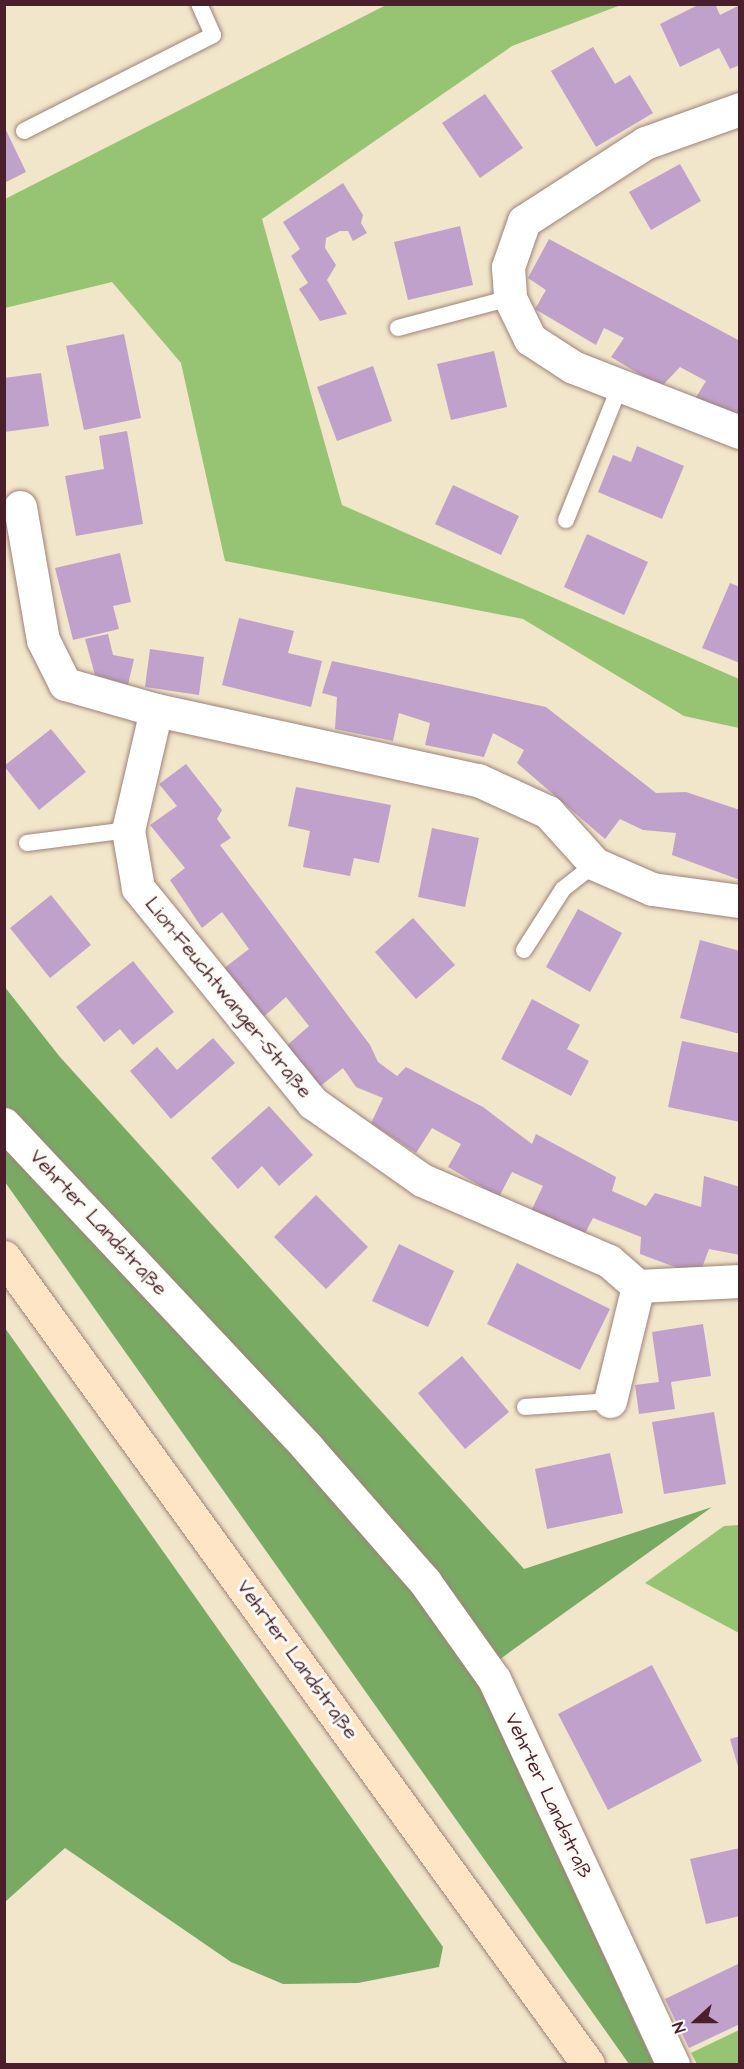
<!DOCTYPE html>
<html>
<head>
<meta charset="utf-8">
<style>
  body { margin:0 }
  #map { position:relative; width:744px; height:2069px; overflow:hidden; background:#f1e5ca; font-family:"Architects Daughter",sans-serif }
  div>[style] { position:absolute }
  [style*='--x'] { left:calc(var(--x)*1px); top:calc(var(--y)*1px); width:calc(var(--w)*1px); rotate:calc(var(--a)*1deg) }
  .green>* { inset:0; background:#97c472 }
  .forest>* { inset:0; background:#79aa64 }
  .building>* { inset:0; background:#c0a1cc }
  .roads { filter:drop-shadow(0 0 2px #9e827a) drop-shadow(0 0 2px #9e827a) }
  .service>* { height:16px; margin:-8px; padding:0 8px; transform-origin:8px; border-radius:8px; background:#fff }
  .minor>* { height:33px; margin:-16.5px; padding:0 16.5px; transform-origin:16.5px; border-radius:16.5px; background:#fff }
  .secondary>* { height:33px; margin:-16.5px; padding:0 16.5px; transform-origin:16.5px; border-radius:16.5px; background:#fde5c5 }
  span { translate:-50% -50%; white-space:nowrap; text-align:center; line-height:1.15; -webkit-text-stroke:6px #fdfcf7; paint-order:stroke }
  .street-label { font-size:20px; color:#4a1f2b }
  .frame { position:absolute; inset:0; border:6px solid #4a1f2b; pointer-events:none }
  .north { position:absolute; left:666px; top:1991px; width:60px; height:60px; -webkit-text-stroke:4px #fdfcf7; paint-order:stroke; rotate:249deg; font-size:16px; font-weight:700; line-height:24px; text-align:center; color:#4a1f2b }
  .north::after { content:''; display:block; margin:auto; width:21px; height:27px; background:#4a1f2b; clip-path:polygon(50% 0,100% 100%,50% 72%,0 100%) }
</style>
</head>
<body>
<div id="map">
  <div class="green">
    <i style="clip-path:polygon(388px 4px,621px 5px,512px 46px,262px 219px,342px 505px,739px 679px,739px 728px,684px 716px,523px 619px,225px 561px,181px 363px,112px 282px,5px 308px,5px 199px)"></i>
    <i style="clip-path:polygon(739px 1525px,739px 1633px,645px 1583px,724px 1526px)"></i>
    <i style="clip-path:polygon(739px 2030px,739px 2064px,697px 2064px,691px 2053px)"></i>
  </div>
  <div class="forest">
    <i style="clip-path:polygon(4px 986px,60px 1057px,524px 1569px,712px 1507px,475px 1677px,654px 2064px,629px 2064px,5px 1182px)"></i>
    <i style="clip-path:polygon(5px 1328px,443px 1947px,439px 1967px,358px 1983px,283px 1984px,231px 1962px,65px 1848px,5px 1902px)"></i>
  </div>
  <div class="building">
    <i style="clip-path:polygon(700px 4px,715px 4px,720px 15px,740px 5px,740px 65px,730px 69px,719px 48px,680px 67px,660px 24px)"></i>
    <i style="clip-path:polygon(593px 47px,615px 84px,630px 75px,653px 113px,596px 147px,551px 71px)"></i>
    <i style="clip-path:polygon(485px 94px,523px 148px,480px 178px,442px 123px)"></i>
    <i style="clip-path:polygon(4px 126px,26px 172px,4px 183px)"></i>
    <i style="clip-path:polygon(680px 164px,701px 201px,651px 230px,629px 192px)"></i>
    <i style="clip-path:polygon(343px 183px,363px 215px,361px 223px,367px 233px,353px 241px,348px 231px,340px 231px,326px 238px,325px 248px,336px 265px,327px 280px,347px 314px,320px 321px,299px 289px,308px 283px,291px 256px,300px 249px,283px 222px)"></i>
    <i style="clip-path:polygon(460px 226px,473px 285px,408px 300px,394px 242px)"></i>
    <i style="clip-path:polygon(549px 239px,740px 341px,740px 417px,695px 399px,706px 381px,680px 367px,661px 387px,611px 357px,624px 338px,604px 328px,596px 345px,535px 309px,546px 290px,528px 278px)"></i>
    <i style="clip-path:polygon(124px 334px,141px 418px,84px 430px,66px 346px)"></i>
    <i style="clip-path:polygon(494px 351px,507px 407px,451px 420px,437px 364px)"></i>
    <i style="clip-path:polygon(373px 366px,392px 421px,337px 441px,317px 387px)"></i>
    <i style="clip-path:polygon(41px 373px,49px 426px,4px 432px,4px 378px)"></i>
    <i style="clip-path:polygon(127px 431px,143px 524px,76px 536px,65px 476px,104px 469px,99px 436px)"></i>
    <i style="clip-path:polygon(637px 446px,684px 466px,662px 519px,598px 492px,613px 455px,631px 462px)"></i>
    <i style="clip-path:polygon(453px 485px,519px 516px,501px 555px,435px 524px)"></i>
    <i style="clip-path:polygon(587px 534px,648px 562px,624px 615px,564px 587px)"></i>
    <i style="clip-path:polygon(120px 553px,131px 602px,113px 606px,119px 629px,73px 640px,55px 568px)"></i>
    <i style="clip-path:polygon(730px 583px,740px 587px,740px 663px,702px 648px)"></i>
    <i style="clip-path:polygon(239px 618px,294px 631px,288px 653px,322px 661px,311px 707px,222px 685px)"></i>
    <i style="clip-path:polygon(108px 634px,113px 655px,134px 659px,128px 685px,95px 675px,85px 639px)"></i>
    <i style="clip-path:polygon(150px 649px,204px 657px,199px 695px,145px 687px)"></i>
    <i style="clip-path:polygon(332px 661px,546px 707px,656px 793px,686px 792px,740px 810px,740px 880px,672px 855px,676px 833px,643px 830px,620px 819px,605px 839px,517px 763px,524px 750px,493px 733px,484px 757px,425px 745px,430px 723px,399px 713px,393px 741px,335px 729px,337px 697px,322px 693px)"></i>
    <i style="clip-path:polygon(51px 729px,86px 772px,39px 810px,4px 766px)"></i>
    <i style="clip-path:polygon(186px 764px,222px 810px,217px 819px,231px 838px,220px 845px,370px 1045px,378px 1062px,397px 1076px,406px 1067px,483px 1107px,532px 1144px,536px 1134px,616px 1177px,612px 1191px,646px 1206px,655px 1193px,701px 1207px,704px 1176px,740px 1187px,740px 1255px,709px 1249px,699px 1276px,640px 1254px,641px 1237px,593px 1218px,583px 1237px,531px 1211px,543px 1186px,512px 1172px,499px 1197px,448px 1167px,461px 1144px,432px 1128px,416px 1153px,371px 1123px,383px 1098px,356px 1087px,343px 1068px,318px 1088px,284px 1048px,309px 1026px,286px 997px,260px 1020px,223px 969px,249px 949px,222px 912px,202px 928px,170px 880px,185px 868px,150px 825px,177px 806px,159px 784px)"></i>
    <i style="clip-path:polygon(296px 787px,391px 805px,379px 863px,354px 858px,350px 876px,303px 867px,310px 831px,288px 826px)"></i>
    <i style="clip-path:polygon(432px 828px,479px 838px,465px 907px,418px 897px)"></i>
    <i style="clip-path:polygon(51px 895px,91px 945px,50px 978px,10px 928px)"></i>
    <i style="clip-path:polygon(578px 909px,622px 933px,590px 992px,546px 967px)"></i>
    <i style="clip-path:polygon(413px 918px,455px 965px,416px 999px,375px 952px)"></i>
    <i style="clip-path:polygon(700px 940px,740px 951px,740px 1034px,680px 1018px)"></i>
    <i style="clip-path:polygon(133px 961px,174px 1012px,133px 1045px,120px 1029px,104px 1042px,76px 1007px)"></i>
    <i style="clip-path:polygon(532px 999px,580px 1025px,567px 1049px,589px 1061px,571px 1096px,501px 1059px)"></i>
    <i style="clip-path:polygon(213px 1038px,235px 1063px,171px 1119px,130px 1071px,157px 1047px,177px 1070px)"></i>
    <i style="clip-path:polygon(682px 1041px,740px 1053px,740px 1122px,668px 1107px)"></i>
    <i style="clip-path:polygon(269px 1106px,313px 1155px,279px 1186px,262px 1166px,238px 1189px,211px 1158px)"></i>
    <i style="clip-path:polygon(316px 1195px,368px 1247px,326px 1289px,274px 1237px)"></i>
    <i style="clip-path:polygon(399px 1244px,454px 1271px,428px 1327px,372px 1301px)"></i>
    <i style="clip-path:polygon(517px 1263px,610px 1309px,580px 1370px,487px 1324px)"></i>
    <i style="clip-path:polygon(703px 1324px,711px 1376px,671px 1382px,675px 1409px,639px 1414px,635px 1385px,659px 1382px,652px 1332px)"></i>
    <i style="clip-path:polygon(462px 1356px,509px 1412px,465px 1449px,418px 1393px)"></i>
    <i style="clip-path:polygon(714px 1412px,726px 1484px,664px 1494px,652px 1422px)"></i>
    <i style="clip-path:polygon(610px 1453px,623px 1513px,547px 1529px,535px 1469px)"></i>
    <i style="clip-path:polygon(652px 1665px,702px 1761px,608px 1810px,558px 1714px)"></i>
    <i style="clip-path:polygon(740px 1736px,740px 1770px,739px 1770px,730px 1739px)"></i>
    <i style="clip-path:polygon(740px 1848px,740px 1916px,706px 1924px,690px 1859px)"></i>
    <i style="clip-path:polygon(740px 1963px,740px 2024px,689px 2048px,665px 1999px)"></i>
  </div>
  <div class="roads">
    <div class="service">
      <i style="--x:24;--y:131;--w:212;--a:-26.9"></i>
      <i style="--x:213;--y:35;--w:34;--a:-114"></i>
      <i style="--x:398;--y:328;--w:116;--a:-15"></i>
      <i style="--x:566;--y:520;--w:144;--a:-68.1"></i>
      <i style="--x:27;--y:843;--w:102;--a:-7.3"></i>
      <i style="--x:524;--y:950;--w:72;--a:-57.4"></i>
      <i style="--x:563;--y:889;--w:41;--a:-38"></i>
      <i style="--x:525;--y:1407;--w:85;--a:-4"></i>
    </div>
    <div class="minor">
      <i style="--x:740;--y:109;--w:101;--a:160.3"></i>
      <i style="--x:645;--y:143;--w:144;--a:147.2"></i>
      <i style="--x:524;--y:221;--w:49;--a:109.2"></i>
      <i style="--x:508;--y:267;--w:31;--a:86"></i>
      <i style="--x:510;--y:298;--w:46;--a:64"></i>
      <i style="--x:530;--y:339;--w:51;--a:33.1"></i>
      <i style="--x:573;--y:367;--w:179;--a:21.3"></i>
      <i style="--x:20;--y:507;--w:135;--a:80.2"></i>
      <i style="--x:43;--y:640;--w:49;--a:63.4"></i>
      <i style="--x:65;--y:684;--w:95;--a:15.9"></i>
      <i style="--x:156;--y:710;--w:330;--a:12.3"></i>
      <i style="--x:478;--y:780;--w:77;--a:24.6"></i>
      <i style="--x:548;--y:812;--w:70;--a:47.9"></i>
      <i style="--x:595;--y:864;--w:62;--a:23.7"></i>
      <i style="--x:652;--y:889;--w:89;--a:7.8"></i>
      <i style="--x:156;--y:710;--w:123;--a:103.1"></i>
      <i style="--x:128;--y:830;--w:59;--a:80.2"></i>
      <i style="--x:138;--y:888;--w:277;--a:50.9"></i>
      <i style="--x:313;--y:1103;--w:133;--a:35.2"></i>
      <i style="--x:422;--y:1180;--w:204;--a:23.4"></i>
      <i style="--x:609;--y:1261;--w:38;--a:41"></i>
      <i style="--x:638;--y:1286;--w:102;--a:-2.8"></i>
      <i style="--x:4;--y:1124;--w:443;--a:46.8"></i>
      <i style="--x:307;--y:1447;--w:179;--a:48.8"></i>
      <i style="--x:425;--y:1582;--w:119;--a:54.6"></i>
      <i style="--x:494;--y:1679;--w:425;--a:65.1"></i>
      <i style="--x:610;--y:1401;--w:118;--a:-76.3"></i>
    </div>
    <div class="secondary">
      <i style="--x:4;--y:1257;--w:996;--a:54.11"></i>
    </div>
  </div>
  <div class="street-label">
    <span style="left:228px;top:998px;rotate:51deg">Lion-Feuchtwanger-Straße</span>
    <span style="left:98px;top:1223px;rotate:47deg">Vehrter Landstraße</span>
    <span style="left:297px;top:1660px;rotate:54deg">Vehrter Landstraße</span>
    <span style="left:548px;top:1796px;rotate:65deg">Vehrter Landstraß</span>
  </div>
  <div class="frame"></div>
  <div class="north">N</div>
</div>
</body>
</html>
